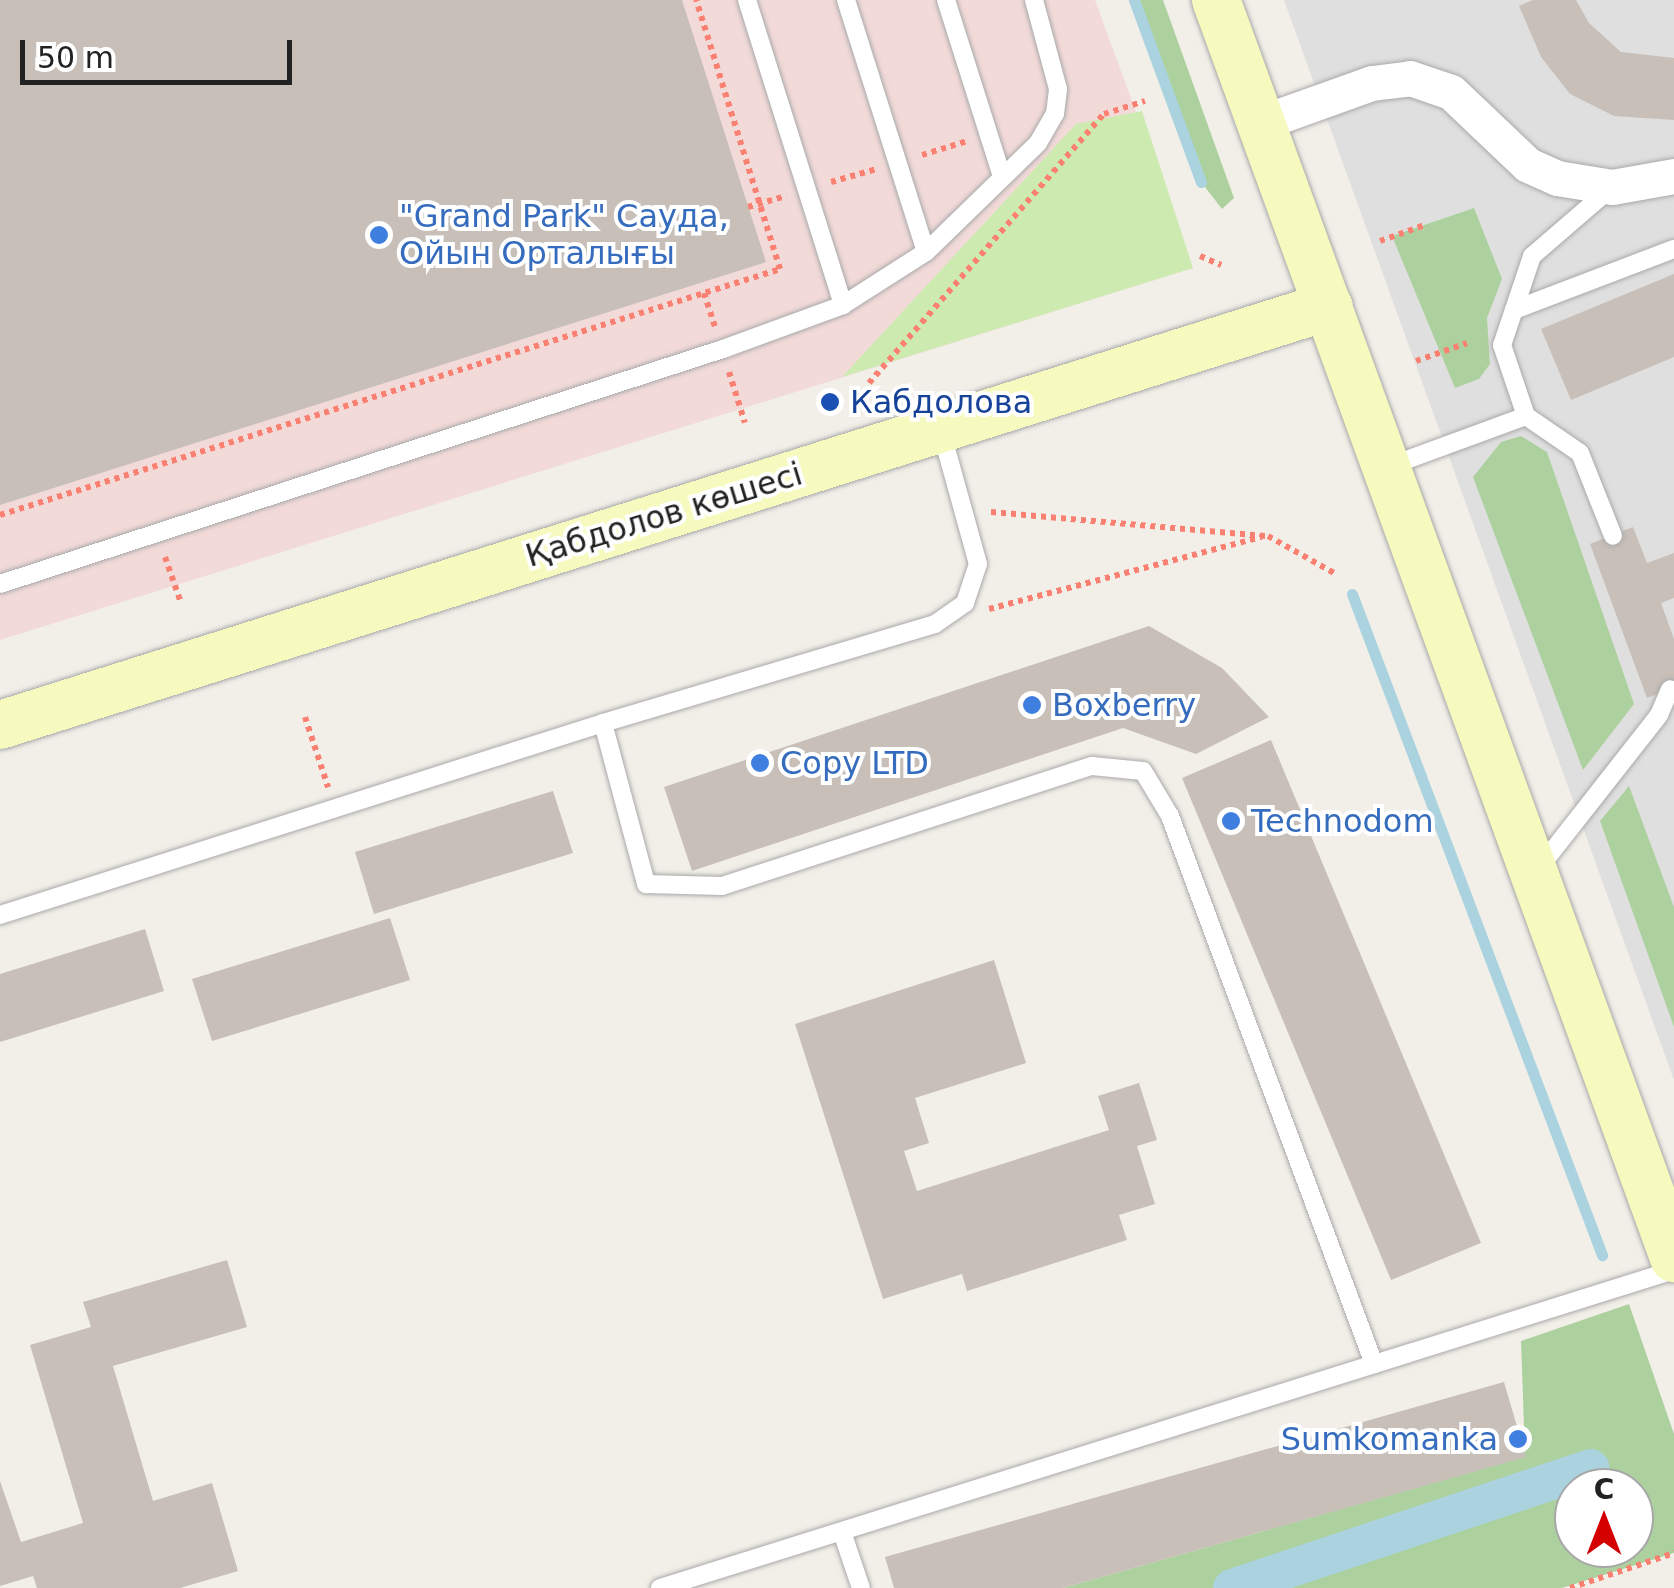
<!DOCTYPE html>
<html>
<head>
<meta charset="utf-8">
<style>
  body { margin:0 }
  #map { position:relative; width:1674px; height:1588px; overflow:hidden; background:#f2efe9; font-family:"DejaVu Sans",sans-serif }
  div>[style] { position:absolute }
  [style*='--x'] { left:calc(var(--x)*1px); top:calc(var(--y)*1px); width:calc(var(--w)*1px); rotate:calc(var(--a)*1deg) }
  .residential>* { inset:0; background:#e0dfdf }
  .commercial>* { inset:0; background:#f2dad9 }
  .grass>* { inset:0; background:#cdebb0 }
  .forest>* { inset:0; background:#add19e }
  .stream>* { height:11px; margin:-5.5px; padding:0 5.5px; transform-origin:5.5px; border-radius:5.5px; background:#aad3df }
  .canal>* { height:38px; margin:-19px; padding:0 19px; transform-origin:19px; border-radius:19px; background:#aad3df }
  .building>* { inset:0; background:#c7bfb8 }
  .path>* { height:6px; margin-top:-3px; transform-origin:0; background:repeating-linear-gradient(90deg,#fa8072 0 5px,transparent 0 10px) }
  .roads { filter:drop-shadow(0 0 2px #a9a9a9) drop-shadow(0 0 2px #a9a9a9) }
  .lane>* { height:18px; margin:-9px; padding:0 9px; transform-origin:9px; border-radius:9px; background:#fff }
  .street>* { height:35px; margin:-17.5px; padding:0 17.5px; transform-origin:17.5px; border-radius:17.5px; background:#fff }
  .secondary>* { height:48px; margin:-24px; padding:0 24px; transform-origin:24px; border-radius:24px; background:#f7fabf }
  .dots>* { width:28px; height:28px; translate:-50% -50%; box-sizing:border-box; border:5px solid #fff; border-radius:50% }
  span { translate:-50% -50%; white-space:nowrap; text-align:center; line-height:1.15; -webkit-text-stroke:8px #fff; paint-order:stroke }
  .shop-label { font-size:32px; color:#366cbe }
  .left { translate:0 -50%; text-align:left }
  .right { translate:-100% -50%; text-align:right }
  .transit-label { font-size:32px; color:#164399 }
  .street-label { font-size:32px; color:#222 }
  .north { position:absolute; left:1554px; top:1468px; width:100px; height:100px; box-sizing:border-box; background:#fff; border:2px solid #a7a7a7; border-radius:50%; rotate:0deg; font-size:28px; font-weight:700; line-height:40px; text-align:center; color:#222 }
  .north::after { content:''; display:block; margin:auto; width:35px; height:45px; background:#d40000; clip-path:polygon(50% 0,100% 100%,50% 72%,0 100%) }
  .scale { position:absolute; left:20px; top:40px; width:272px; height:45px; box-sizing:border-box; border:5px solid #222; border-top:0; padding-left:12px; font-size:30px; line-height:35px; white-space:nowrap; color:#222; -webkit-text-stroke:8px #fff; paint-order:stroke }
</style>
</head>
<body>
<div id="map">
  <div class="residential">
    <i style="clip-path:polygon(1284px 0,1674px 0,1674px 1080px)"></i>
  </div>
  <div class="commercial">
    <i style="clip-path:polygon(0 0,1095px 0,1193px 268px,0 640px)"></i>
  </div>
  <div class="grass">
    <i style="clip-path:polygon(1142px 111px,1193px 268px,842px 377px,1076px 124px)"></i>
  </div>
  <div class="forest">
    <i style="clip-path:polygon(1134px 0,1163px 0,1234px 198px,1222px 209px,1201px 182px)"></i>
    <i style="clip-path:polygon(1474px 208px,1502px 279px,1487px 318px,1490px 364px,1479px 379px,1455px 388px,1392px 236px)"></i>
    <i style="clip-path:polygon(1521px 436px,1547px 452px,1634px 704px,1583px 770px,1473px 477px,1501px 442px)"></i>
    <i style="clip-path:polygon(1629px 786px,1674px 907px,1674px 1027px,1600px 821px)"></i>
    <i style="clip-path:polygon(evenodd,1629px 1304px,1674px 1434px,1674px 1553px,1562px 1588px,1063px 1588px,1525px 1457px,1521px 1341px,1629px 1304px,1574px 1488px,1634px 1488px,1634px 1548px,1574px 1548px,1574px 1488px)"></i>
  </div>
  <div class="stream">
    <i style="--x:1134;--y:0;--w:194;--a:69.8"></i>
    <i style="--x:1352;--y:594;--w:707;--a:69.28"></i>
  </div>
  <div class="canal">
    <i style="--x:1232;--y:1588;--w:378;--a:-18.5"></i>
  </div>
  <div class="building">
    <i style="clip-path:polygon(0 0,682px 0,766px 262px,0 505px)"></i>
    <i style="clip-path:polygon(1533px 0,1576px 0,1589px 23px,1621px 52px,1674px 58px,1674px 120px,1614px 116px,1570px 94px,1541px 57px,1519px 6px)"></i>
    <i style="clip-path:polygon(1674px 274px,1674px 357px,1571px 400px,1541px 329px)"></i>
    <i style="clip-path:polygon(1633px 527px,1647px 563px,1674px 553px,1674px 598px,1661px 603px,1674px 639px,1674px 688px,1647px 698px,1590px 544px)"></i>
    <i style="clip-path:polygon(1149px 626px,1222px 668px,1269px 717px,1196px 754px,1123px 728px,692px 871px,664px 787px)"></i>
    <i style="clip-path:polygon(1271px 740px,1481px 1243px,1391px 1280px,1182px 778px)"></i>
    <i style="clip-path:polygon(553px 791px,573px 853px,374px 914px,355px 852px)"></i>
    <i style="clip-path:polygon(390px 918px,410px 980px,212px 1041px,192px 979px)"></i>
    <i style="clip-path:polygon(145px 929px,164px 991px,0 1042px,0 974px)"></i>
    <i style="clip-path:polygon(994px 960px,1026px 1063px,915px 1098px,929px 1143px,904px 1151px,917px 1191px,1109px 1130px,1098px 1096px,1139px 1083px,1157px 1140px,1137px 1146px,1155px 1204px,1119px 1215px,1127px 1240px,967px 1291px,962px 1274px,883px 1299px,795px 1024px)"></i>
    <i style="clip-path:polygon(227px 1260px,247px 1327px,113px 1366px,153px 1501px,212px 1483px,238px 1571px,180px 1588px,37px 1588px,33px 1576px,0 1586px,0 1481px,21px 1542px,83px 1523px,30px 1345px,91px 1327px,83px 1302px)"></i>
    <i style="clip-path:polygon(1504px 1382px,1526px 1457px,1063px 1588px,894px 1588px,885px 1557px)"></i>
  </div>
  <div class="path">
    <i style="--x:922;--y:155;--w:47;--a:-17.3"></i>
    <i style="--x:831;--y:182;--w:48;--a:-15.8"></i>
    <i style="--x:748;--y:207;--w:40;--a:-16"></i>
    <i style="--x:1380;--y:241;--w:48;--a:-19.6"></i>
    <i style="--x:1200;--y:256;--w:23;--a:23"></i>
    <i style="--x:704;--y:293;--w:35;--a:72"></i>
    <i style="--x:1416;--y:361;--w:54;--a:-19.4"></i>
    <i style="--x:729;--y:372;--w:53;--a:72.6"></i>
    <i style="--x:869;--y:383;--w:357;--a:-48.9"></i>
    <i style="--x:1104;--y:114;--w:43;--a:-17.6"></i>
    <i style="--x:991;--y:512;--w:278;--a:5"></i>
    <i style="--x:1268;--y:536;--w:76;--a:29.3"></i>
    <i style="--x:0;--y:515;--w:818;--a:-17.5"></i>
    <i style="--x:780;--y:269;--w:282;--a:-107.3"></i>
    <i style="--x:165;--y:557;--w:49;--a:70.8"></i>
    <i style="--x:989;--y:609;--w:282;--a:-14.8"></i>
    <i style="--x:305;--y:717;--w:74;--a:71.8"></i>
    <i style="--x:1570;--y:1588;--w:110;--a:-18.6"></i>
  </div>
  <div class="roads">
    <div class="lane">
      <i style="--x:747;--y:0;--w:320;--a:72.5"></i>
      <i style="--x:846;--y:0;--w:264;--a:72.4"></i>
      <i style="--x:946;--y:0;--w:186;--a:72.4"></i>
      <i style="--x:1612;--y:187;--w:106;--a:139.2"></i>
      <i style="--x:1532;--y:256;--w:94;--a:108.6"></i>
      <i style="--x:1502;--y:345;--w:75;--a:71.3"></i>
      <i style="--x:1526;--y:416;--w:65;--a:34.4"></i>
      <i style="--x:1580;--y:453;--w:89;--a:68.3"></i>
      <i style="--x:1514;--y:310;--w:171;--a:-20.9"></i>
      <i style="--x:1390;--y:466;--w:145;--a:-20.2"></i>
      <i style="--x:0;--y:584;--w:760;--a:-18.01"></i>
      <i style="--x:723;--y:349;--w:128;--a:-20.1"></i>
      <i style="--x:843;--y:305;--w:98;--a:-32.6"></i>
      <i style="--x:926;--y:252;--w:156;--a:-44.2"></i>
      <i style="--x:1038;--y:143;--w:34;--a:-60"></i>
      <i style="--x:1055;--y:114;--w:25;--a:-83"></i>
      <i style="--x:1058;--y:89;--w:92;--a:-105.1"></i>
      <i style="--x:603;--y:723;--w:167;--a:75"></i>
      <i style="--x:646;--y:884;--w:76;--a:1.5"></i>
      <i style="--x:722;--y:886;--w:389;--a:-18"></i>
      <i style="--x:1092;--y:766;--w:51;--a:5.6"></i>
      <i style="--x:1143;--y:771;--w:52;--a:59"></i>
      <i style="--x:1170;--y:816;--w:585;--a:69.58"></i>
      <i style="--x:1539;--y:868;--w:194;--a:-51.9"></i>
      <i style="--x:1659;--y:715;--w:28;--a:-67"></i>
      <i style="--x:0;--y:915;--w:633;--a:-17.66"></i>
      <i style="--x:603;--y:723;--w:346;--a:-16.6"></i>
      <i style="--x:935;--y:624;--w:37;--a:-35"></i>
      <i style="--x:965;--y:603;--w:41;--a:-71.6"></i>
      <i style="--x:978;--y:564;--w:138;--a:-105.5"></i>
      <i style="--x:842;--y:1532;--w:59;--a:71.3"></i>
      <i style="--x:660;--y:1588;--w:1063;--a:-17.41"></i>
    </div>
    <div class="street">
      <i style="--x:1260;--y:123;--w:119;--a:-19.7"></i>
      <i style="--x:1372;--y:83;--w:38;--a:-7"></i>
      <i style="--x:1410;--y:78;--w:43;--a:18.9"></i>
      <i style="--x:1451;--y:92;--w:106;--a:43.5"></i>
      <i style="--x:1528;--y:165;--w:32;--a:24"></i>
      <i style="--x:1557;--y:178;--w:56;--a:9.3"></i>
      <i style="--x:1612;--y:187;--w:63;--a:-10.1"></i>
    </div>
    <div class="secondary">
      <i style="--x:1216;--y:0;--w:1339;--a:69.99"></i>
      <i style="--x:0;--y:725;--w:1393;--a:-17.5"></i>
    </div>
  </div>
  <div class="dots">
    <i style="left:379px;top:235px;background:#3f7fe0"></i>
    <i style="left:830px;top:402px;background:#1a4fb4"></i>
    <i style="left:1032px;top:705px;background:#3f7fe0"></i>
    <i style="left:760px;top:763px;background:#3f7fe0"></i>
    <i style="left:1231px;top:821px;background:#3f7fe0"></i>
    <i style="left:1518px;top:1439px;background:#3f7fe0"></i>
  </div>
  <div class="shop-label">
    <span class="left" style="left:399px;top:235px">"Grand Park" Сауда,<br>Ойын Орталығы</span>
    <span class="left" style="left:1052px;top:705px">Boxberry</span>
    <span class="left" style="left:780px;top:763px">Copy LTD</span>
    <span class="left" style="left:1251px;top:821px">Technodom</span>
    <span class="right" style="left:1498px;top:1439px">Sumkomanka</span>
  </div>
  <div class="transit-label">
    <span class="left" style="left:850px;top:402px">Кабдолова</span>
  </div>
  <div class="street-label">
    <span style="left:664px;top:515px;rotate:-17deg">Қабдолов көшесі</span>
  </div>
  <div class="north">С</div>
  <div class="scale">50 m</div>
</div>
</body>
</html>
